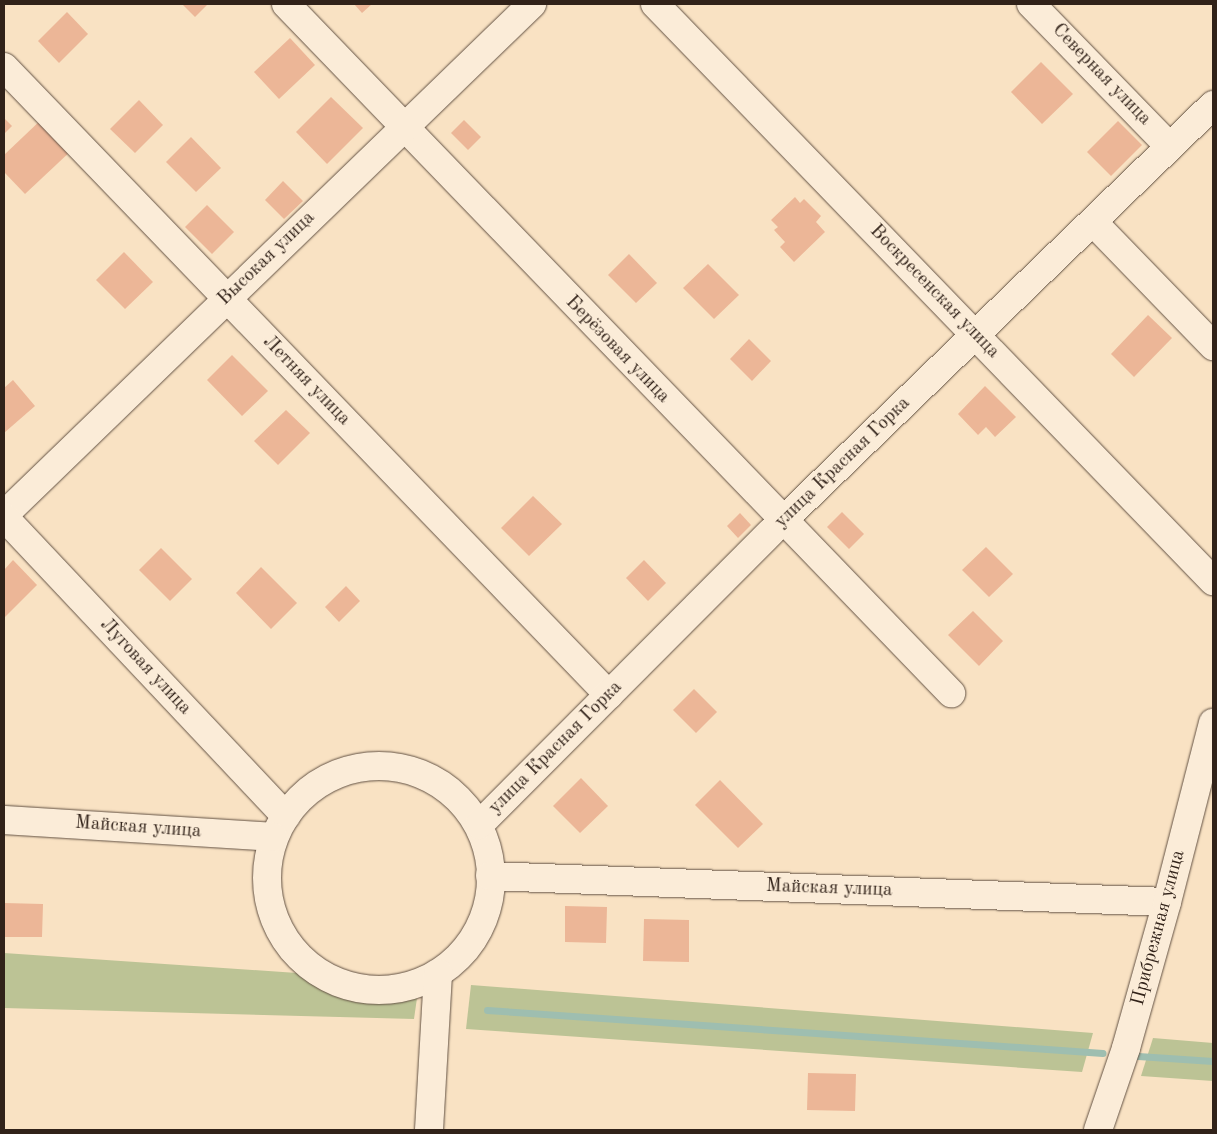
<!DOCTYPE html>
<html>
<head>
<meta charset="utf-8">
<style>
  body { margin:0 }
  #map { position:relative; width:1217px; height:1134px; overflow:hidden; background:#f9e2c3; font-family:"Old Standard TT",serif }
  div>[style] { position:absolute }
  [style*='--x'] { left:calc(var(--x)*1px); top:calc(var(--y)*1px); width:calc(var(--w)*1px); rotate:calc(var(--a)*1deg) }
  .green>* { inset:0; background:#bcc395 }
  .stream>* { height:7px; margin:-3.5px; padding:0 3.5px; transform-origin:3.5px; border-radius:3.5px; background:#9ebeb0 }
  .building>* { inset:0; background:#ecb697 }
  .roads { filter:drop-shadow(0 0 1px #635244) drop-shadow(0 0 1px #635244) }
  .minor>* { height:28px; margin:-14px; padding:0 14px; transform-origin:14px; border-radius:14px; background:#fbecd8 }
  .minor>.ring { margin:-14px; padding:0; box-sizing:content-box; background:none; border:28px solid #fbecd8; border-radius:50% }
  span { translate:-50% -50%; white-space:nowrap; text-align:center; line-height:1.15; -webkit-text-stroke:4px #fbecd8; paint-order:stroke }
  .street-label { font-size:19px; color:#312219 }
  .frame { position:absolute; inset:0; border:5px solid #312219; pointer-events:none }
</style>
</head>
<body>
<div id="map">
  <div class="green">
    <i style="clip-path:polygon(4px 953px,297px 973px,338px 994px,379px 1000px,417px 998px,414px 1019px,4px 1008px)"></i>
    <i style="clip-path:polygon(471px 985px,1093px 1033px,1082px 1072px,466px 1029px)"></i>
    <i style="clip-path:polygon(1153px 1038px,1213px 1043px,1213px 1081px,1141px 1076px)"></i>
  </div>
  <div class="stream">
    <i style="--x:487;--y:1010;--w:617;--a:3.99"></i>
    <i style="--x:1138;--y:1056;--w:75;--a:3.8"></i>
  </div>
  <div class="building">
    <i style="clip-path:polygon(182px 4px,208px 4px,195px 17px)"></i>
    <i style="clip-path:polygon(354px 4px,372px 4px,362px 13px)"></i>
    <i style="clip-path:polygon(67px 12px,88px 34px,59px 63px,38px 41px)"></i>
    <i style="clip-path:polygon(290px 38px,315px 65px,279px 99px,254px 72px)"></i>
    <i style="clip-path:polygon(1041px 62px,1073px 94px,1042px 124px,1011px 92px)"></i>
    <i style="clip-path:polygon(331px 97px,363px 128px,327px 164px,296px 132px)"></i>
    <i style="clip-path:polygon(139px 100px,163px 125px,135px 153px,110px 129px)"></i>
    <i style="clip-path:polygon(44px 117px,73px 149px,25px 194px,4px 172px,4px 155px)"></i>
    <i style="clip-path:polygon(4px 118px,12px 126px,4px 134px)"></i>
    <i style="clip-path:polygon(464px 120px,481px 137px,468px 150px,451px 133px)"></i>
    <i style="clip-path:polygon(1118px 121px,1142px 145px,1111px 176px,1087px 152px)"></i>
    <i style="clip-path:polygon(191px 137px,221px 168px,196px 192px,166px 162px)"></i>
    <i style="clip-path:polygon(283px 181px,303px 201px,284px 219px,265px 200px)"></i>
    <i style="clip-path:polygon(795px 197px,800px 203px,804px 199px,821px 216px,816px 222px,825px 232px,794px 262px,780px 247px,785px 242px,774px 230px,778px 227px,771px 220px)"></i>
    <i style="clip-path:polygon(207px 205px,234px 232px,212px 254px,185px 227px)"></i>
    <i style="clip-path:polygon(124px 252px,153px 282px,125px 309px,96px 280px)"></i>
    <i style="clip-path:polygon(629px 254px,657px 283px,636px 303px,608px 275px)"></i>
    <i style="clip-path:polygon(708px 264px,739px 295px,714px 319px,683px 288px)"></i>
    <i style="clip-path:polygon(1148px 315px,1172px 338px,1134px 377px,1111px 354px)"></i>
    <i style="clip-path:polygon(749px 339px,771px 361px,752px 381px,730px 359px)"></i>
    <i style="clip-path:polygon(232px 355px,268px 391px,242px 416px,207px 380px)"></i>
    <i style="clip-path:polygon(13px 380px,35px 406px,4px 433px,4px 388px)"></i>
    <i style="clip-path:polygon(985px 386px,1016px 417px,995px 437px,986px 427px,978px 435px,958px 414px)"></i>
    <i style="clip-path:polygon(286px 410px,310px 433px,278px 465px,254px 441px)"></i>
    <i style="clip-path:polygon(533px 496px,562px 524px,529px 556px,501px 528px)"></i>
    <i style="clip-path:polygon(842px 512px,864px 534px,849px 549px,827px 527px)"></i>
    <i style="clip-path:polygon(740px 513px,751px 525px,738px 538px,727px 526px)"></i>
    <i style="clip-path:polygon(986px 547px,1013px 574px,989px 597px,962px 570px)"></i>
    <i style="clip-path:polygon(161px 548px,192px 579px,170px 601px,139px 570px)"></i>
    <i style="clip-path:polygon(13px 560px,37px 585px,4px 618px,4px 570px)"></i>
    <i style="clip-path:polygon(644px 560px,666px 583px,648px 601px,626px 578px)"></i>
    <i style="clip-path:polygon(261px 567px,297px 603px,271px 629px,236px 593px)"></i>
    <i style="clip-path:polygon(346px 586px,360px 601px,339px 622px,325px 607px)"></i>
    <i style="clip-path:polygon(973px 611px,1003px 641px,979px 666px,948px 635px)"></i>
    <i style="clip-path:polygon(694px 689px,717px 712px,696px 733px,673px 710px)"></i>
    <i style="clip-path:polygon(581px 778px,608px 806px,580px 833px,553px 806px)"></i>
    <i style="clip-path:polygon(720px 780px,763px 824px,738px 848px,695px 805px)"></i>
    <i style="clip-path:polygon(4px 903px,43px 904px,42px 937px,4px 937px)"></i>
    <i style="clip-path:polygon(565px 906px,607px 907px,606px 943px,565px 942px)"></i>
    <i style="clip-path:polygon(644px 919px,689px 920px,689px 962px,643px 961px)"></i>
    <i style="clip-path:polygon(808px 1073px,856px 1074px,855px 1111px,807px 1110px)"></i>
  </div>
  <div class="roads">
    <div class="minor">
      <i style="--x:286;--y:4;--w:958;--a:46.02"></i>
      <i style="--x:655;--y:4;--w:803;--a:45.96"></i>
      <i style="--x:1031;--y:4;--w:199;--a:45.8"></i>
      <i style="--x:4;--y:67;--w:872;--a:46.07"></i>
      <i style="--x:1093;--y:222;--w:173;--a:45.9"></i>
      <i style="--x:4;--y:515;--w:735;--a:-44.06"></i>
      <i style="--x:4;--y:517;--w:411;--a:46.7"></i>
      <i class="ring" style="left:267px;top:766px;width:196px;height:196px"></i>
      <i style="--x:4;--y:820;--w:270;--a:3.6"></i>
      <i style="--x:479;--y:825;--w:412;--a:-45.1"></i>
      <i style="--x:770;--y:533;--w:616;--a:-44.01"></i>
      <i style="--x:490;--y:876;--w:677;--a:2.2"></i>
      <i style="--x:429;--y:1130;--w:157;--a:-86.7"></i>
      <i style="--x:1098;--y:1130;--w:87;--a:-71.1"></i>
      <i style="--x:1126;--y:1048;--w:152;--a:-74.3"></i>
      <i style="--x:1167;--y:902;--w:185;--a:-75.6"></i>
    </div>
  </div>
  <div class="street-label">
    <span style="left:1101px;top:75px;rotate:46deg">Северная улица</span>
    <span style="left:267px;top:259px;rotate:-44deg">Высокая улица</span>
    <span style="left:934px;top:292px;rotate:46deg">Воскресенская улица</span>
    <span style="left:617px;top:350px;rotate:46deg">Берёзовая улица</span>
    <span style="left:306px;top:381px;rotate:46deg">Летняя улица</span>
    <span style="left:843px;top:463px;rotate:-44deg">улица Красная Горка</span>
    <span style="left:145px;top:667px;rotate:47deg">Луговая улица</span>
    <span style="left:556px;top:748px;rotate:-45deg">улица Красная Горка</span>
    <span style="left:138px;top:828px;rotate:4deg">Майская улица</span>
    <span style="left:829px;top:889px;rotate:2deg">Майская улица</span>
    <span style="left:1159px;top:928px;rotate:-75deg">Прибрежная улица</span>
  </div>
  <div class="frame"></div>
</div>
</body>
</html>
